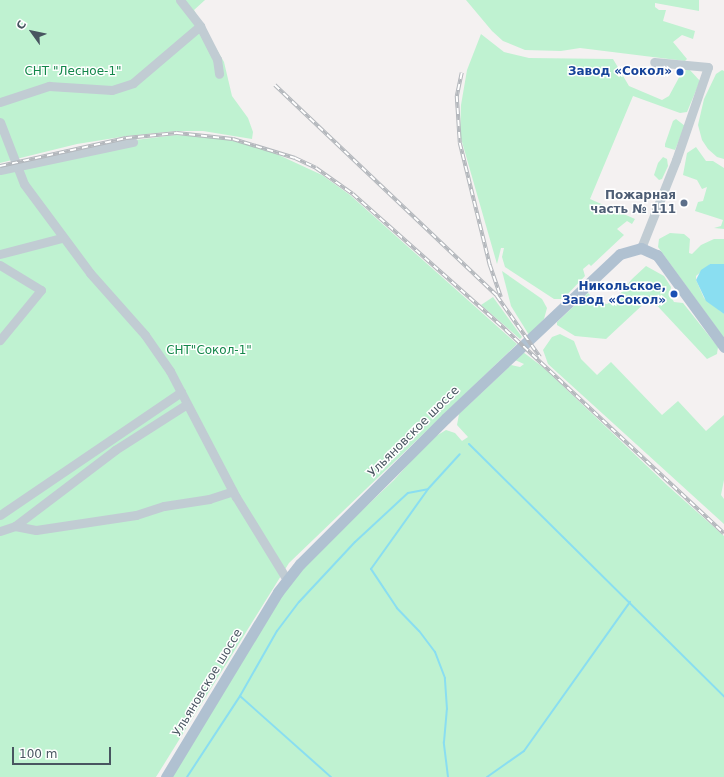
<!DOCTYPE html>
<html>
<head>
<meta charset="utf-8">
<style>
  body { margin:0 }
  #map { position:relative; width:724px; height:777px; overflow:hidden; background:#f4f1f1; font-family:"DejaVu Sans",sans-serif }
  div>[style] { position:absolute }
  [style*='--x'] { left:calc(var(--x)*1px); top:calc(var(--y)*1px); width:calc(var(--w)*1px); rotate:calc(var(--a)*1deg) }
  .green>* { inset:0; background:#bff2d1 }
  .water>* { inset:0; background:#8adef1 }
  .stream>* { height:2px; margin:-1px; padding:0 1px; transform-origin:1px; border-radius:1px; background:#8adef1 }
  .minor>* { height:9px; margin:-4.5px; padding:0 4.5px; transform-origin:4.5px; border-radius:4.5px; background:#c1ccd3 }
  .major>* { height:11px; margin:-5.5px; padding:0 5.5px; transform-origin:5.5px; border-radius:5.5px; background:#b0c1d1 }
  .rail>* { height:3.5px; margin-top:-1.75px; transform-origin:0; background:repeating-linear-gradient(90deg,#fff 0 6px,#b3b7bc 0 12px); box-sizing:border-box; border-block:1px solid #b3b7bc }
  .dots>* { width:11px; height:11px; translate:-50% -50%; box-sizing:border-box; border:2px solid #fff; border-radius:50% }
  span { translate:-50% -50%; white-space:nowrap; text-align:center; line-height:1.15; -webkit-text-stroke:3px #fff; paint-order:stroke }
  .park-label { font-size:12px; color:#13874a }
  .transit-label { font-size:12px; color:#164399; font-weight:700 }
  .right { translate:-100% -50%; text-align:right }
  .service-label { font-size:12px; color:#4e5e75; font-weight:700 }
  .street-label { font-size:12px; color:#485560 }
  .north { position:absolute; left:12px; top:12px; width:40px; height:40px; -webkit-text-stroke:3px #fff; paint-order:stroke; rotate:303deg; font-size:11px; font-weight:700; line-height:16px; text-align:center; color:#485560 }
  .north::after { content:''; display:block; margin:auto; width:14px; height:18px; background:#485560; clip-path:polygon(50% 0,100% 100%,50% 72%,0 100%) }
  .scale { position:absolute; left:12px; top:747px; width:99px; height:18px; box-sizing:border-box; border:2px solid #485560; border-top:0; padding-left:5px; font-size:12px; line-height:14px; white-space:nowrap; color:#485560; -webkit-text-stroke:3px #fff; paint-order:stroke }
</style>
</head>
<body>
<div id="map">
  <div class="green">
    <i style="clip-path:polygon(0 0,205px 0,194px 10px,224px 62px,232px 96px,248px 118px,253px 132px,252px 139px,203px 131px,176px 131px,127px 136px,77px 144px,0 163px)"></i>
    <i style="clip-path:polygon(466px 0,699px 0,699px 11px,655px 3px,655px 7px,659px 10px,666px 10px,663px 21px,695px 31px,693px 39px,682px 35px,673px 42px,687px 59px,685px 61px,580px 48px,561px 51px,525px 50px,503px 41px,492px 31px)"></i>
    <i style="clip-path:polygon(481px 34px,504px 52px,529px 58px,613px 59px,629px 86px,662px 100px,669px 96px,682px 72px,689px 69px,700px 81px,687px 112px,680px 113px,633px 96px,590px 199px,635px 219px,632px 224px,627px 221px,617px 229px,624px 235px,591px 266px,589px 264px,583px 269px,585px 276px,563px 299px,554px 299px,505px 267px,502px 257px,504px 248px,501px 248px,497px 264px,460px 135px,461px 105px,467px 70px)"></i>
    <i style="clip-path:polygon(722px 70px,724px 71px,724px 159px,717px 157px,708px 149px,702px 140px,698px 125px,704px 99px,716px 74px)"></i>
    <i style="clip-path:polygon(676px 119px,685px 126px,675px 150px,665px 147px,665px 144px,673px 121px)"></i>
    <i style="clip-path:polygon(176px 135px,221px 138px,252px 145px,270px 151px,322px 175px,350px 195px,517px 344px,289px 563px,156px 777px,0 777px,0 169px,127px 141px)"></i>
    <i style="clip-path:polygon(696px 147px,706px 161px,713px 161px,724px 168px,724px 229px,714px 228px,721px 226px,723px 220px,695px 211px,698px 202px,703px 201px,707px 187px,702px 189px,697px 180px,683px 175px,687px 153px)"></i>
    <i style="clip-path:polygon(663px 157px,667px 159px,668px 166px,662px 179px,659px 180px,654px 175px,658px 163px)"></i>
    <i style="clip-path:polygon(670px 233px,684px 234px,690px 239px,689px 253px,692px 254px,701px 245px,714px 239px,724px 239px,724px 264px,710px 264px,696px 276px,696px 280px,704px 298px,724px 314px,724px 338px,658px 247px,659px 239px)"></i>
    <i style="clip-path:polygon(646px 266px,664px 276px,671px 287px,670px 295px,674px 302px,683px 303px,718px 347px,717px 354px,707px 359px,650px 298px,606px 339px,575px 336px,557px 325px,557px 322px,588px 293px,598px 303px,607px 304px,616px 299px,632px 279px)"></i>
    <i style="clip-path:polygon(502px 271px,542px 299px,547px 308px,544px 319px,529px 335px,511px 306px)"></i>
    <i style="clip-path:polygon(493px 297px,522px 337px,520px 339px,481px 305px)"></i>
    <i style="clip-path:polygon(560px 334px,574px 341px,581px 359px,597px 375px,611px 362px,662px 415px,678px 401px,706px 431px,724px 415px,724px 480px,721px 495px,724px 499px,724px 524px,548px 364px,543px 350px,552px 337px)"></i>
    <i style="clip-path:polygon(523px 352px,544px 368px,668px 486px,724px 536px,724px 777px,171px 777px,283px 592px,319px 551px,394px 480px,431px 439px,446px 430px,455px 433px,462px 441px,468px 437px,457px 425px,459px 414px,511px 365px,520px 367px,524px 364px,515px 360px)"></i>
  </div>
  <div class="water">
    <i style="clip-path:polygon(710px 264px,724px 264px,724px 314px,706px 301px,696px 280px,701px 270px)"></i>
  </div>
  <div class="stream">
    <i style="--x:469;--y:444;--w:359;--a:44.7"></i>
    <i style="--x:240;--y:696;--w:122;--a:41.7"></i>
    <i style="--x:187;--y:777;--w:97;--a:-56.8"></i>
    <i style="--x:240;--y:696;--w:75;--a:-60.4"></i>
    <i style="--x:277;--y:631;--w:36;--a:-53"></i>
    <i style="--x:299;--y:602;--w:82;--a:-47"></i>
    <i style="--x:355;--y:542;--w:72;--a:-42.8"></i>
    <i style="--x:408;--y:493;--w:20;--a:-11"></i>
    <i style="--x:448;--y:777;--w:35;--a:-97"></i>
    <i style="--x:444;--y:742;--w:33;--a:-85"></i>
    <i style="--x:447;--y:709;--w:31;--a:-94"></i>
    <i style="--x:445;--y:678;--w:28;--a:-111"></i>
    <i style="--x:435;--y:652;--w:26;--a:-127"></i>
    <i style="--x:419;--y:631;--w:32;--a:-134"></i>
    <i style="--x:397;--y:608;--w:47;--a:-123.7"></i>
    <i style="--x:371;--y:569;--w:98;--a:-54.5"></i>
    <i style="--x:428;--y:489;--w:47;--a:-47.6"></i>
    <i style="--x:487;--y:777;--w:45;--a:-35.1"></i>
    <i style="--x:524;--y:751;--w:183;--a:-54.6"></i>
  </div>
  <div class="minor">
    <i style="--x:180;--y:0;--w:33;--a:52"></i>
    <i style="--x:200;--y:26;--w:37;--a:63"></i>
    <i style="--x:217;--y:59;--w:15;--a:82"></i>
    <i style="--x:0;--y:102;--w:52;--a:-18.1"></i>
    <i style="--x:49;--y:86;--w:63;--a:3.6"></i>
    <i style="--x:112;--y:90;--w:22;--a:-18"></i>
    <i style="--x:133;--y:83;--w:88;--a:-40.4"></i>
    <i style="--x:0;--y:122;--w:66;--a:68.8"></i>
    <i style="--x:24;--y:184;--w:111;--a:53.4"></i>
    <i style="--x:90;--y:273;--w:83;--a:48.4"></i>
    <i style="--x:145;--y:335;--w:44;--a:55.2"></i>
    <i style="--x:170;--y:371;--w:142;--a:62.4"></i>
    <i style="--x:236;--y:497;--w:97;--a:58.4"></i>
    <i style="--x:0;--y:170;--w:136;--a:-11.9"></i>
    <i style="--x:641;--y:248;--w:95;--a:-68.3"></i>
    <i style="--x:676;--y:160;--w:98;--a:-71"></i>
    <i style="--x:708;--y:67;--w:54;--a:-174.7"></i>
    <i style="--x:0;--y:254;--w:64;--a:-14.5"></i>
    <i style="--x:0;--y:265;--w:48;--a:31.4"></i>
    <i style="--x:41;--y:290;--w:65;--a:129.4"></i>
    <i style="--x:0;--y:515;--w:219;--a:-34.2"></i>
    <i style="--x:15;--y:526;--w:126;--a:-37.2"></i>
    <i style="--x:115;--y:450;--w:85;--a:-32.6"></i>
    <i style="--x:0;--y:531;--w:16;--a:-18"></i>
    <i style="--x:15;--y:526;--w:21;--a:11"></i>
    <i style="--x:36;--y:530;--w:101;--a:-8.5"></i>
    <i style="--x:136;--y:515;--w:29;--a:-18"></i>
    <i style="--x:164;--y:506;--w:46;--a:-8.8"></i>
    <i style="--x:209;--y:499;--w:25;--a:-18"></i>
  </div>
  <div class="major">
    <i style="--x:166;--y:777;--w:216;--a:-58.8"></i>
    <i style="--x:278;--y:592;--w:36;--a:-52"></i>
    <i style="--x:300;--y:564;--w:206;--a:-45"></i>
    <i style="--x:446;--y:418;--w:239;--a:-43.3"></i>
    <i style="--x:620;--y:254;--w:22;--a:-16"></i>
    <i style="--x:641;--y:248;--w:17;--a:24"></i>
    <i style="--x:657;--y:255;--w:114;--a:53.9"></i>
  </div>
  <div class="rail">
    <i style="--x:462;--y:73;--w:24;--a:102"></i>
    <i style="--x:457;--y:96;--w:47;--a:86.3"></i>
    <i style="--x:460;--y:143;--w:126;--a:76.2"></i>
    <i style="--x:490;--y:265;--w:34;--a:71"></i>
    <i style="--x:275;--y:85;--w:306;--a:43.5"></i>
    <i style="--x:497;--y:296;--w:75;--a:54.8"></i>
    <i style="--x:0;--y:166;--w:129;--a:-12.5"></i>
    <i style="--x:126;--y:138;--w:51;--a:-5.6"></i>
    <i style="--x:177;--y:133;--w:56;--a:6.1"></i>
    <i style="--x:233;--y:139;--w:65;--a:17"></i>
    <i style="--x:295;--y:158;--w:23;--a:25"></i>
    <i style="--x:316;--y:168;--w:45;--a:35.1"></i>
    <i style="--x:353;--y:194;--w:205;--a:41.6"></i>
    <i style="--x:506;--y:330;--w:298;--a:43"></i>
  </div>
  <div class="dots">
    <i style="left:680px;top:72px;background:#1a4fb4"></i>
    <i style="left:684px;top:203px;background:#5c6f8a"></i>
    <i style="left:674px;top:294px;background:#1a4fb4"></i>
  </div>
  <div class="park-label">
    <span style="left:73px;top:72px">СНТ "Лесное-1"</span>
    <span style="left:209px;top:351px">СНТ"Сокол-1"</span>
  </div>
  <div class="transit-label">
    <span class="right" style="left:672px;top:72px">Завод «Сокол»</span>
    <span class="right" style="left:666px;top:294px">Никольское,<br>Завод «Сокол»</span>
  </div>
  <div class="service-label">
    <span class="right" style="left:676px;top:203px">Пожарная<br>часть № 111</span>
  </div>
  <div class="street-label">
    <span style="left:414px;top:432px;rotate:-45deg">Ульяновское шоссе</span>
    <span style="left:208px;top:683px;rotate:-59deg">Ульяновское шоссе</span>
  </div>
  <div class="north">С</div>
  <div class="scale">100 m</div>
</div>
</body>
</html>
